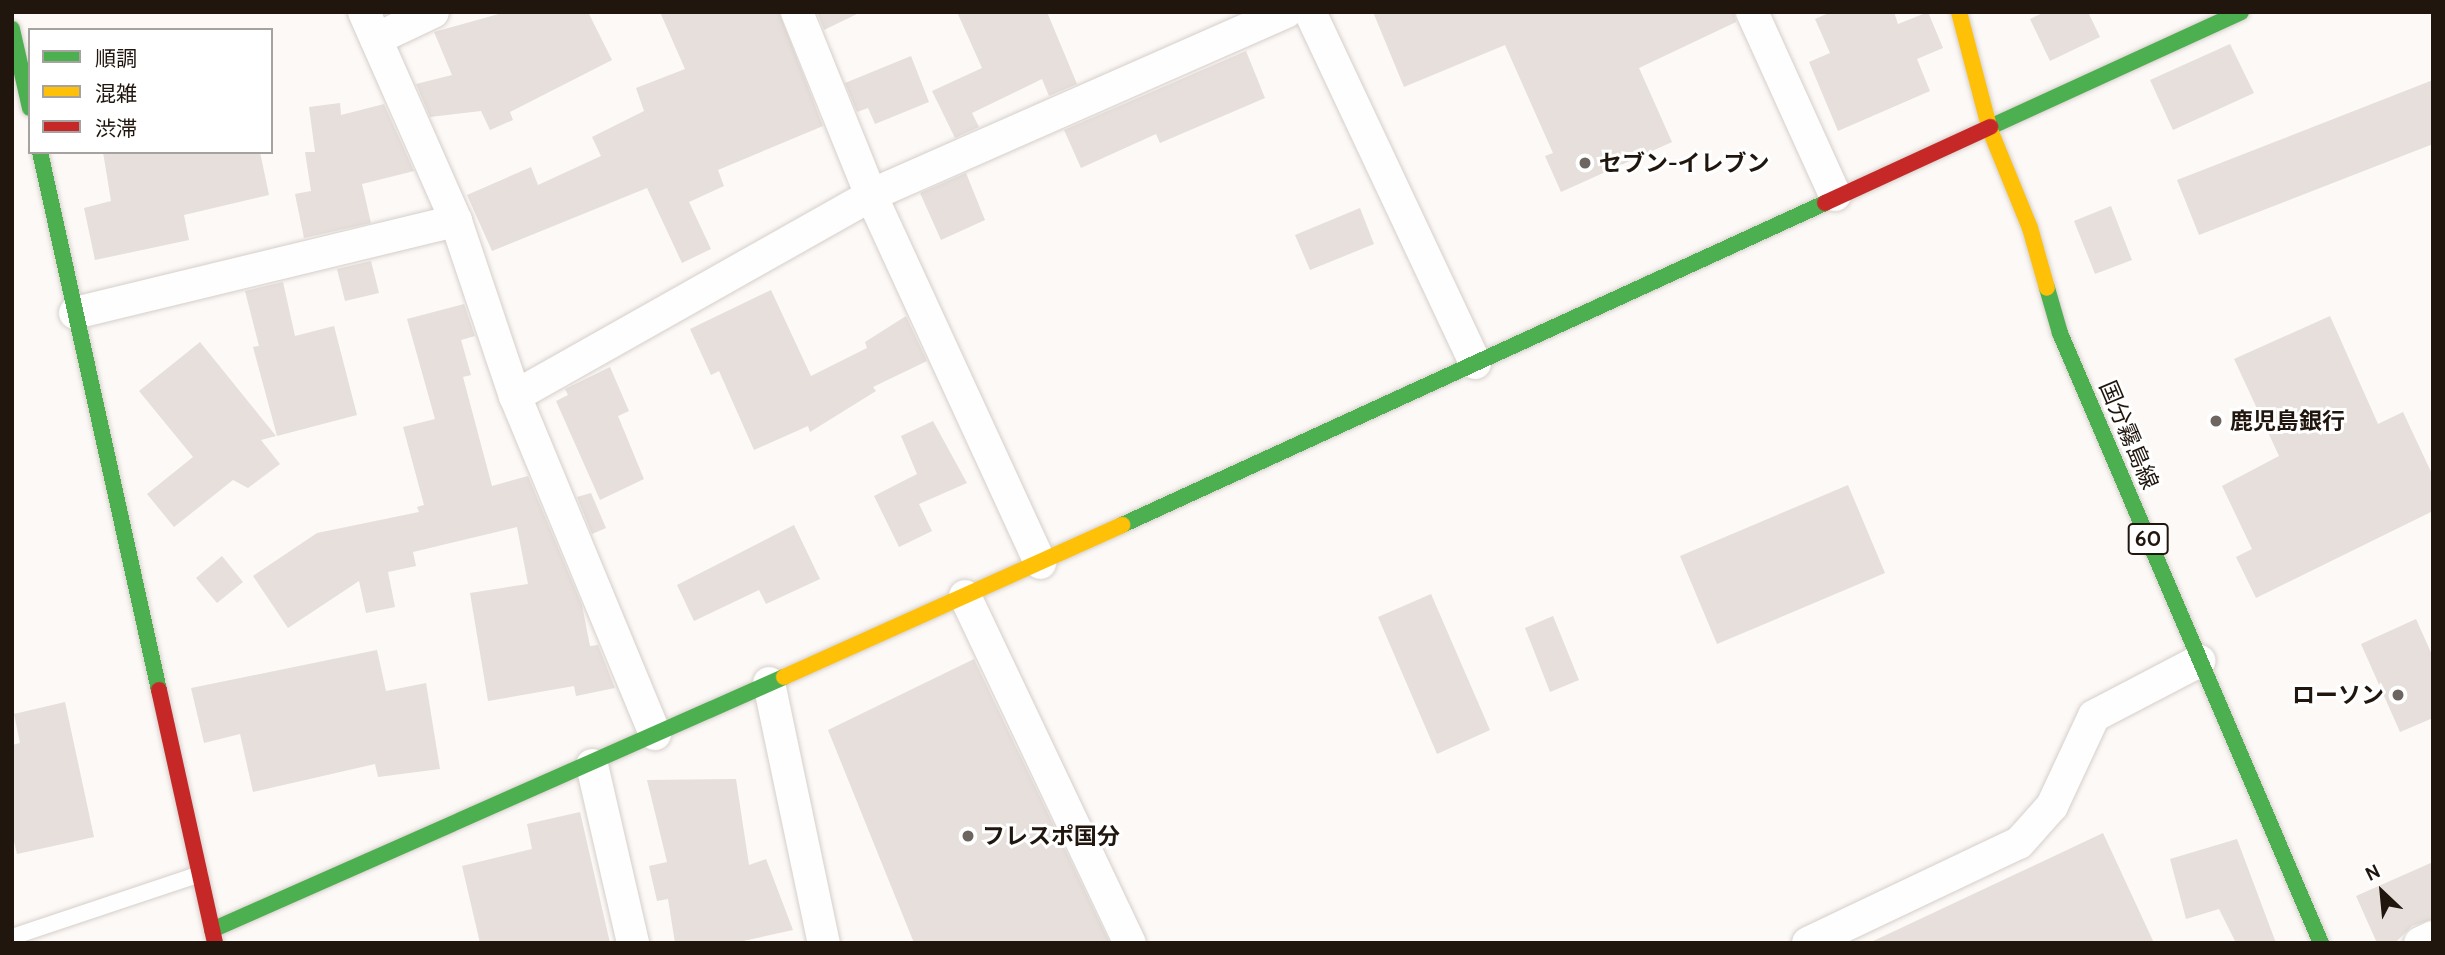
<!DOCTYPE html>
<html>
<head>
<meta charset="utf-8">
<style>
  body { margin:0 }
  #map { position:relative; width:2445px; height:955px; overflow:hidden; background:#fcf9f7; font-family:Cabin,"Noto Sans JP",sans-serif }
  div>[style] { position:absolute }
  [style*='--x'] { left:calc(var(--x)*1px); top:calc(var(--y)*1px); width:calc(var(--w)*1px); rotate:calc(var(--a)*1deg) }
  .building>* { inset:0; background:#e6dfdb }
  .roads { filter:drop-shadow(0 0 2px #d6cfca) drop-shadow(0 0 2px #d6cfca) }
  .lane>* { height:16px; margin:-8px; padding:0 8px; transform-origin:8px; border-radius:8px; background:#fffefe }
  .street>* { height:32px; margin:-16px; padding:0 16px; transform-origin:16px; border-radius:16px; background:#fffefe }
  .fast>* { height:16px; margin:-8px; padding:0 8px; transform-origin:8px; border-radius:8px; background:#4caf50 }
  .slow>* { height:16px; margin:-8px; padding:0 8px; transform-origin:8px; border-radius:8px; background:#ffc107 }
  .jam>* { height:16px; margin:-8px; padding:0 8px; transform-origin:8px; border-radius:8px; background:#c62828 }
  .dots>* { width:19px; height:19px; translate:-50% -50%; box-sizing:border-box; border:4px solid #fff; border-radius:50% }
  span { translate:-50% -50%; white-space:nowrap; text-align:center; line-height:1.15; -webkit-text-stroke:6px #fff; paint-order:stroke }
  .shield-label span { padding:2px 5px; background:#fff; border:2px solid; border-radius:5px; -webkit-text-stroke-width:0 }
  .shield-label { font-size:21px; color:#20160e; font-weight:700 }
  .poi-label { font-size:23px; color:#20160e; font-weight:700 }
  .left { translate:0 -50%; text-align:left }
  .right { translate:-100% -50%; text-align:right }
  .street-label { font-size:23px; color:#20160e }
  .frame { position:absolute; inset:0; border:14px solid #20160e; pointer-events:none }
  .legend { position:absolute; left:28px; top:28px; width:245px; height:126px; box-sizing:border-box; background:#fff; border:2px solid #a6a29f; margin:0; padding:9px 12px; list-style:none; font-size:21px; color:#20160e }
  .legend li { display:flex; align-items:center; gap:14px; height:35px }
  .legend b { width:35px; border:2px solid #a6a29f }
  .north { position:absolute; left:2347px; top:857px; width:70px; height:70px; -webkit-text-stroke:5px #fff; paint-order:stroke; rotate:334deg; font-size:19px; font-weight:700; line-height:28px; text-align:center; color:#20160e }
  .north::after { content:''; display:block; margin:auto; width:24px; height:32px; background:#20160e; clip-path:polygon(50% 0,100% 100%,50% 72%,0 100%) }
</style>
</head>
<body>
<div id="map">
  <div class="building">
    <i style="clip-path:polygon(506px 12px,588px 12px,612px 60px,510px 112px,513px 120px,490px 130px,481px 111px,430px 117px,416px 84px,452px 75px,434px 32px)"></i>
    <i style="clip-path:polygon(660px 12px,779px 12px,823px 126px,718px 170px,724px 186px,689px 202px,711px 249px,682px 263px,647px 188px,492px 251px,467px 195px,531px 167px,538px 185px,601px 156px,592px 137px,644px 111px,636px 88px,685px 69px)"></i>
    <i style="clip-path:polygon(817px 12px,861px 12px,824px 30px)"></i>
    <i style="clip-path:polygon(957px 12px,1047px 12px,1077px 84px,1049px 96px,1042px 79px,972px 113px,979px 127px,955px 138px,932px 91px,982px 68px)"></i>
    <i style="clip-path:polygon(1373px 12px,1734px 12px,1736px 22px,1639px 68px,1672px 142px,1561px 192px,1545px 156px,1553px 153px,1505px 45px,1404px 87px)"></i>
    <i style="clip-path:polygon(1831px 12px,1894px 12px,1898px 24px,1928px 12px,1943px 48px,1917px 59px,1930px 91px,1838px 131px,1809px 62px,1830px 53px,1815px 19px)"></i>
    <i style="clip-path:polygon(2045px 12px,2088px 12px,2100px 37px,2050px 61px,2030px 19px)"></i>
    <i style="clip-path:polygon(2230px 44px,2254px 93px,2173px 130px,2150px 80px)"></i>
    <i style="clip-path:polygon(1246px 51px,1265px 98px,1160px 143px,1156px 134px,1081px 168px,1064px 130px)"></i>
    <i style="clip-path:polygon(911px 56px,929px 102px,875px 124px,868px 108px,857px 112px,845px 83px)"></i>
    <i style="clip-path:polygon(2433px 80px,2433px 144px,2199px 235px,2177px 180px)"></i>
    <i style="clip-path:polygon(340px 103px,341px 115px,384px 104px,414px 171px,362px 184px,371px 223px,304px 238px,295px 194px,311px 191px,305px 152px,315px 152px,309px 107px)"></i>
    <i style="clip-path:polygon(103px 152px,260px 152px,269px 195px,184px 215px,189px 240px,95px 260px,84px 208px,111px 201px)"></i>
    <i style="clip-path:polygon(966px 173px,985px 220px,941px 240px,920px 193px)"></i>
    <i style="clip-path:polygon(2111px 206px,2132px 260px,2095px 274px,2074px 221px)"></i>
    <i style="clip-path:polygon(1360px 208px,1374px 244px,1310px 270px,1295px 235px)"></i>
    <i style="clip-path:polygon(371px 261px,379px 293px,345px 301px,337px 269px)"></i>
    <i style="clip-path:polygon(283px 282px,295px 336px,334px 326px,357px 415px,277px 436px,253px 347px,259px 346px,245px 291px)"></i>
    <i style="clip-path:polygon(771px 290px,811px 376px,867px 348px,865px 342px,906px 316px,927px 361px,873px 387px,876px 391px,810px 432px,808px 426px,754px 450px,719px 371px,711px 375px,690px 329px)"></i>
    <i style="clip-path:polygon(464px 304px,475px 336px,461px 340px,471px 375px,463px 377px,492px 486px,528px 476px,582px 605px,590px 646px,598px 645px,615px 688px,576px 696px,574px 686px,488px 701px,470px 593px,528px 584px,517px 527px,413px 552px,416px 566px,388px 572px,395px 607px,366px 613px,359px 581px,288px 628px,253px 576px,317px 533px,419px 512px,417px 507px,424px 505px,403px 427px,435px 419px,407px 319px)"></i>
    <i style="clip-path:polygon(2330px 316px,2378px 424px,2403px 412px,2433px 476px,2433px 511px,2256px 598px,2236px 557px,2252px 549px,2222px 486px,2279px 456px,2234px 359px)"></i>
    <i style="clip-path:polygon(200px 342px,276px 436px,261px 440px,280px 464px,248px 488px,233px 480px,174px 527px,147px 494px,193px 457px,139px 391px)"></i>
    <i style="clip-path:polygon(610px 367px,629px 411px,618px 416px,644px 479px,600px 500px,556px 401px,568px 395px,565px 389px)"></i>
    <i style="clip-path:polygon(933px 421px,967px 483px,919px 504px,932px 531px,899px 547px,874px 496px,917px 474px,901px 436px)"></i>
    <i style="clip-path:polygon(1848px 485px,1885px 573px,1717px 644px,1680px 556px)"></i>
    <i style="clip-path:polygon(591px 493px,606px 528px,592px 534px,577px 497px)"></i>
    <i style="clip-path:polygon(794px 525px,820px 579px,766px 604px,759px 590px,694px 621px,677px 585px)"></i>
    <i style="clip-path:polygon(222px 556px,243px 582px,217px 603px,196px 578px)"></i>
    <i style="clip-path:polygon(1431px 594px,1490px 730px,1437px 754px,1378px 617px)"></i>
    <i style="clip-path:polygon(1553px 616px,1579px 680px,1550px 692px,1525px 628px)"></i>
    <i style="clip-path:polygon(2416px 619px,2433px 657px,2433px 718px,2400px 732px,2361px 644px)"></i>
    <i style="clip-path:polygon(377px 650px,386px 691px,426px 683px,440px 769px,378px 777px,375px 764px,253px 792px,240px 734px,204px 743px,191px 688px)"></i>
    <i style="clip-path:polygon(974px 659px,1110px 943px,914px 943px,828px 730px)"></i>
    <i style="clip-path:polygon(65px 702px,94px 837px,17px 854px,12px 833px,12px 745px,20px 743px,14px 714px)"></i>
    <i style="clip-path:polygon(736px 779px,749px 865px,766px 859px,793px 930px,734px 943px,675px 943px,668px 899px,657px 901px,649px 866px,667px 862px,647px 780px)"></i>
    <i style="clip-path:polygon(580px 812px,610px 943px,480px 943px,462px 866px,532px 849px,527px 824px)"></i>
    <i style="clip-path:polygon(2103px 833px,2154px 943px,1869px 943px)"></i>
    <i style="clip-path:polygon(2237px 839px,2276px 943px,2236px 943px,2219px 909px,2186px 919px,2170px 859px)"></i>
    <i style="clip-path:polygon(2433px 862px,2433px 919px,2412px 926px,2395px 943px,2377px 943px,2356px 896px)"></i>
  </div>
  <div class="roads">
    <div class="lane">
      <i style="--x:12;--y:937;--w:198;--a:-18.5"></i>
    </div>
    <div class="street">
      <i style="--x:364;--y:12;--w:228;--a:66.2"></i>
      <i style="--x:456;--y:221;--w:185;--a:71.4"></i>
      <i style="--x:515;--y:396;--w:366;--a:67.5"></i>
      <i style="--x:797;--y:12;--w:197;--a:68"></i>
      <i style="--x:871;--y:195;--w:405;--a:65.3"></i>
      <i style="--x:1310;--y:12;--w:388;--a:64.8"></i>
      <i style="--x:1752;--y:12;--w:201;--a:65.6"></i>
      <i style="--x:376;--y:39;--w:63;--a:-25.3"></i>
      <i style="--x:75;--y:313;--w:392;--a:-13.6"></i>
      <i style="--x:515;--y:396;--w:409;--a:-29.4"></i>
      <i style="--x:871;--y:195;--w:454;--a:-23.8"></i>
      <i style="--x:965;--y:596;--w:384;--a:64.6"></i>
      <i style="--x:769;--y:683;--w:266;--a:78.1"></i>
      <i style="--x:592;--y:765;--w:183;--a:77"></i>
      <i style="--x:1808;--y:943;--w:233;--a:-25.4"></i>
      <i style="--x:2019;--y:843;--w:50;--a:-48.3"></i>
      <i style="--x:2052;--y:806;--w:99;--a:-65"></i>
      <i style="--x:2094;--y:716;--w:119;--a:-27.6"></i>
      <i style="--x:2420;--y:943;--w:14;--a:-25"></i>
    </div>
    <div class="fast">
      <i style="--x:12;--y:29;--w:81;--a:77.2"></i>
      <i style="--x:1990;--y:127;--w:276;--a:-24.6"></i>
      <i style="--x:40;--y:152;--w:551;--a:77.53"></i>
      <i style="--x:2047;--y:288;--w:47;--a:73.9"></i>
      <i style="--x:2060;--y:333;--w:663;--a:66.84"></i>
      <i style="--x:1122;--y:525;--w:773;--a:-24.61"></i>
      <i style="--x:212;--y:930;--w:625;--a:-23.86"></i>
    </div>
    <div class="slow">
      <i style="--x:1959;--y:12;--w:122;--a:75.3"></i>
      <i style="--x:1990;--y:130;--w:106;--a:67.8"></i>
      <i style="--x:2030;--y:228;--w:62;--a:74.2"></i>
      <i style="--x:784;--y:677;--w:371;--a:-24.2"></i>
    </div>
    <div class="jam">
      <i style="--x:1825;--y:203;--w:182;--a:-24.7"></i>
      <i style="--x:159;--y:690;--w:259;--a:77.5"></i>
    </div>
  </div>
  <div class="dots">
    <i style="left:1585px;top:163px;background:#6d6560"></i>
    <i style="left:2216px;top:421px;background:#6d6560"></i>
    <i style="left:2398px;top:695px;background:#6d6560"></i>
    <i style="left:968px;top:836px;background:#6d6560"></i>
  </div>
  <div class="shield-label">
    <span style="left:2148px;top:539px">60</span>
  </div>
  <div class="poi-label">
    <span class="left" style="left:1599px;top:163px">セブン-イレブン</span>
    <span class="left" style="left:2230px;top:421px">鹿児島銀行</span>
    <span class="right" style="left:2384px;top:695px">ローソン</span>
    <span class="left" style="left:982px;top:836px">フレスポ国分</span>
  </div>
  <div class="street-label">
    <span style="left:2129px;top:435px;rotate:67deg">国分霧島線</span>
  </div>
  <div class="frame"></div>
  <ul class="legend">
  <li><b style="height:9px;background:#4caf50"></b>順調</li>
  <li><b style="height:9px;background:#ffc107"></b>混雑</li>
  <li><b style="height:9px;background:#c62828"></b>渋滞</li>
  </ul>
  <div class="north">N</div>
</div>
</body>
</html>
